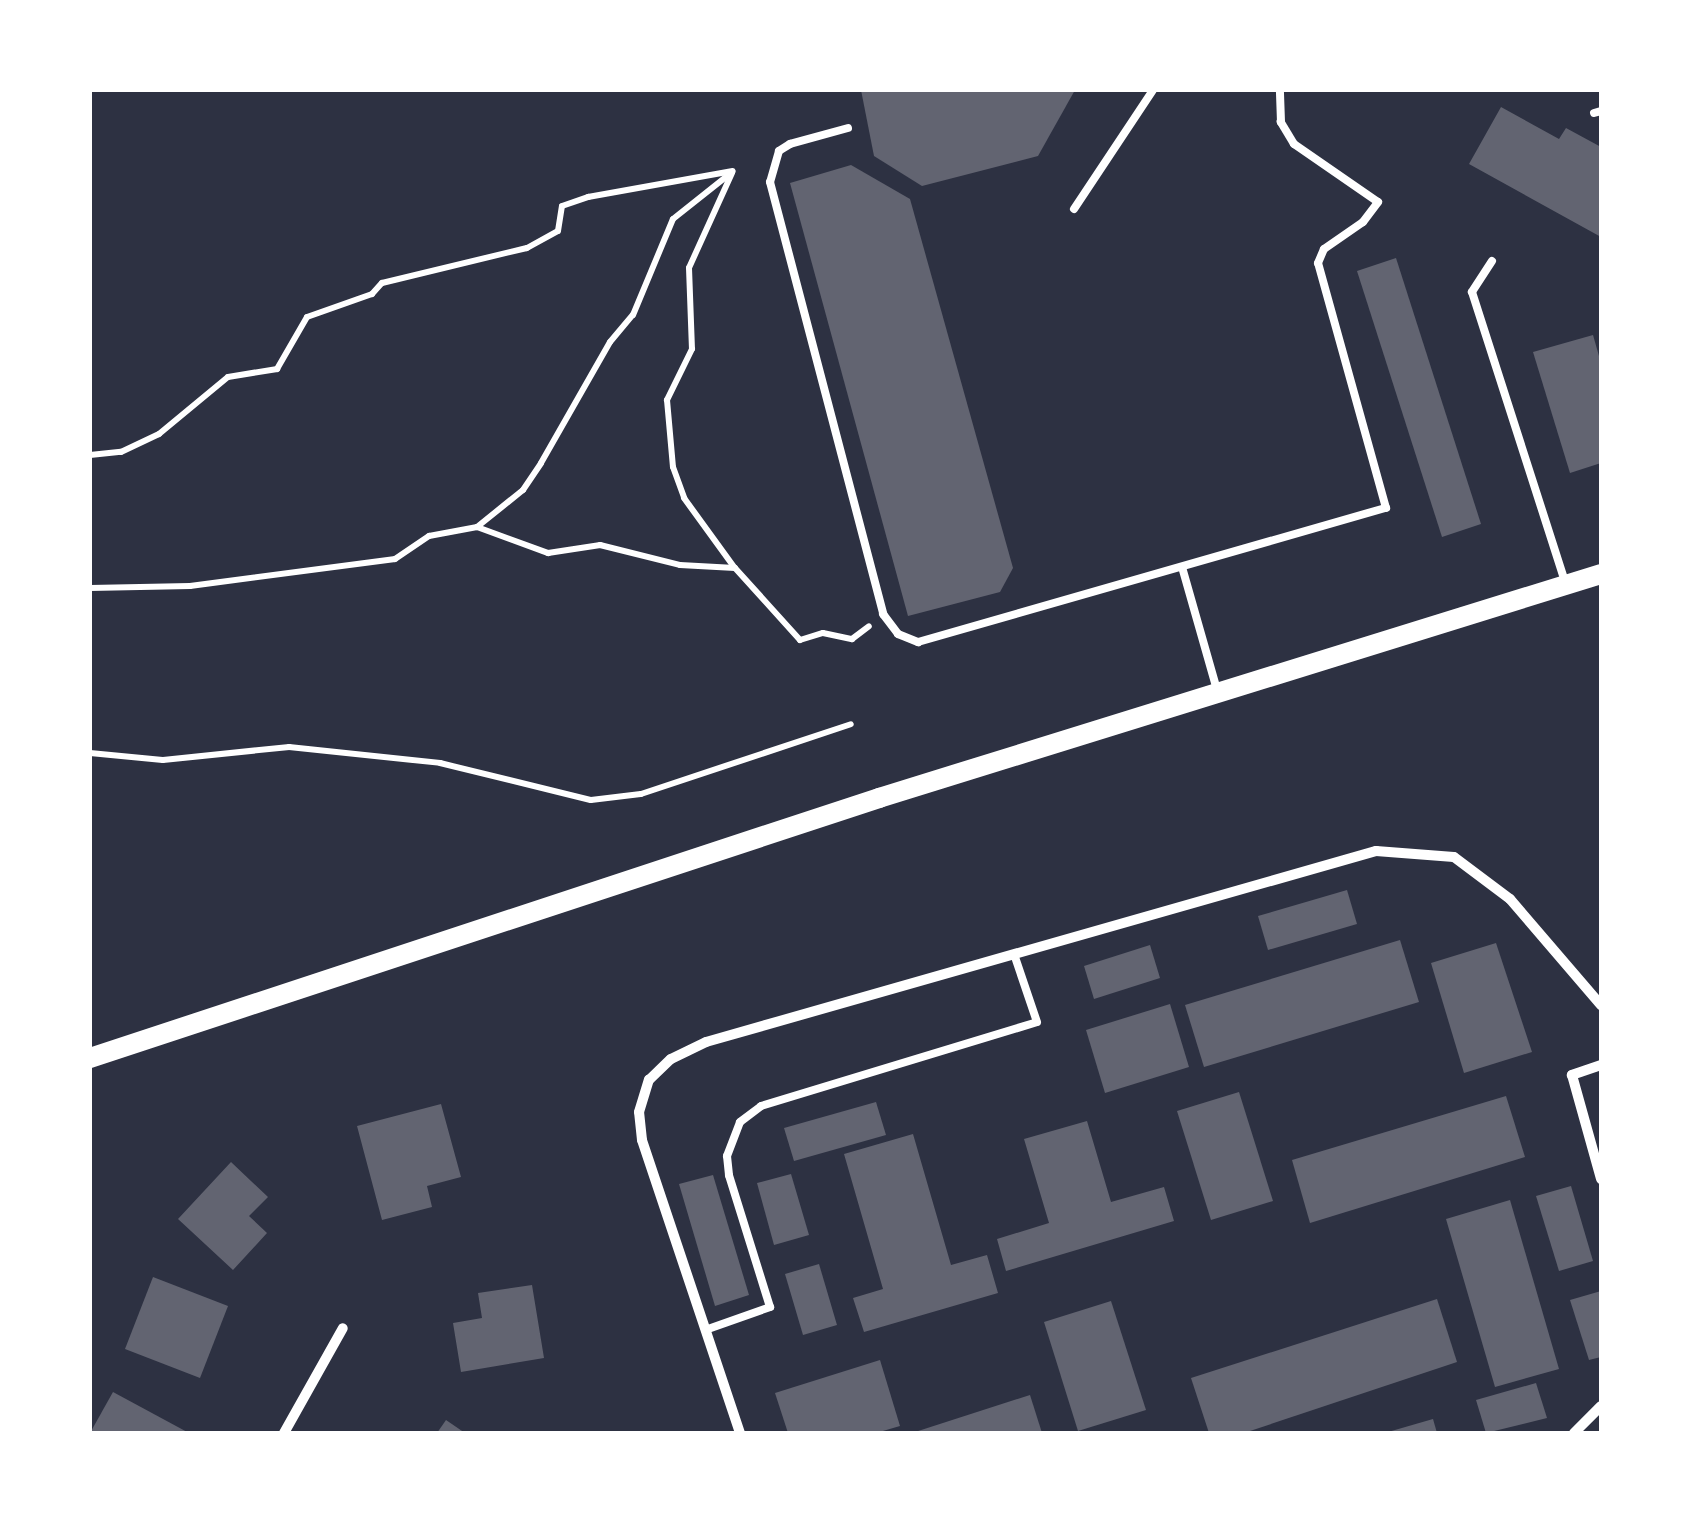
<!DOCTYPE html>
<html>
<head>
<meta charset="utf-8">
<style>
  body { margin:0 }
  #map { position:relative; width:1691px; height:1523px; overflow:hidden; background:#2d3142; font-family:"Golos Text",sans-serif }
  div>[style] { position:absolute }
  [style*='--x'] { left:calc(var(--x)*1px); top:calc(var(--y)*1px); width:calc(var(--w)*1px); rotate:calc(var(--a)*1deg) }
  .building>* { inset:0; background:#626471 }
  .path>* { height:6px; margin:-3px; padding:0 3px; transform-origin:3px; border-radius:3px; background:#fff }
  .service>* { height:8px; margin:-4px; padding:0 4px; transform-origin:4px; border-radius:4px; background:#fff }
  .minor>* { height:10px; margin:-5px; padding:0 5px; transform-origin:5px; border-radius:5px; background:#fff }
  .secondary>* { height:20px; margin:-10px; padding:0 10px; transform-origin:10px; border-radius:10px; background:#fff }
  span { translate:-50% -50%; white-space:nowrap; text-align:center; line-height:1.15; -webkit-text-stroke:9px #fff; paint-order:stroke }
  .frame { position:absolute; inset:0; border:92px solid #fff; pointer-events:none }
</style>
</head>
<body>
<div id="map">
  <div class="building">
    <i style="clip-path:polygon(861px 90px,1075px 90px,1038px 156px,922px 186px,874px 156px)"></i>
    <i style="clip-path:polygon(1501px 107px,1559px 139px,1566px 128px,1601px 147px,1601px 237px,1469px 164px)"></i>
    <i style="clip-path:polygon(851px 165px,910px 199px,1013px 568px,1000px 592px,908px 616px,790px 183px)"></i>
    <i style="clip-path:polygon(1396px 258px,1481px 524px,1442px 537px,1357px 271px)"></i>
    <i style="clip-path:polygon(1593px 335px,1601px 363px,1601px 463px,1570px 473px,1533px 352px)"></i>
    <i style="clip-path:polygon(1347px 890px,1357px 924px,1268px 950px,1258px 916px)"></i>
    <i style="clip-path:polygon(1400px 940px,1419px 1002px,1204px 1067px,1185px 1005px)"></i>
    <i style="clip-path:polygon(1496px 943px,1532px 1052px,1464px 1073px,1431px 963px)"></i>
    <i style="clip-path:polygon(1150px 945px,1160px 978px,1094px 999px,1084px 966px)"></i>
    <i style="clip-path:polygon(1170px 1004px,1189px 1067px,1105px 1093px,1086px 1030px)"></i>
    <i style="clip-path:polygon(1239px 1092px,1273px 1201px,1211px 1220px,1177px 1111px)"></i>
    <i style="clip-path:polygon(1506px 1096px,1525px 1157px,1310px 1223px,1292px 1160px)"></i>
    <i style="clip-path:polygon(876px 1102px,886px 1135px,794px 1161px,784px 1128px)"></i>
    <i style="clip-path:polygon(441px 1104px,461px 1177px,427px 1186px,432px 1207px,382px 1220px,357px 1126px)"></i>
    <i style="clip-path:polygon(1087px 1121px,1111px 1202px,1164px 1187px,1174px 1221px,1006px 1271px,997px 1239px,1049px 1223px,1024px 1139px)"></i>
    <i style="clip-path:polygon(913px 1134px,951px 1265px,987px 1255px,998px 1293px,864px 1332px,853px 1298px,883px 1289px,844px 1154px)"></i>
    <i style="clip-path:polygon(231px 1162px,268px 1197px,249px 1216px,267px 1233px,233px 1270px,178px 1219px)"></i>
    <i style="clip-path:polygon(791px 1174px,809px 1235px,774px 1245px,757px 1183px)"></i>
    <i style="clip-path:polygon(713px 1175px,749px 1295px,715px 1306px,679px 1184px)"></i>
    <i style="clip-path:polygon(1571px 1186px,1593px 1261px,1559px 1271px,1536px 1196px)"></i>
    <i style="clip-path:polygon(1510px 1200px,1559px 1369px,1495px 1387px,1446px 1219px)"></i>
    <i style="clip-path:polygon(819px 1264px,837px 1325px,803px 1335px,785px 1274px)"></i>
    <i style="clip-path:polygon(153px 1277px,228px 1306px,200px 1378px,125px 1349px)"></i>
    <i style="clip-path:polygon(532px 1285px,544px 1358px,461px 1372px,453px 1323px,482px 1318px,478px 1293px)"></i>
    <i style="clip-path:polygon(1601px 1291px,1601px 1357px,1589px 1360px,1570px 1300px)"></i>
    <i style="clip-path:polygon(1437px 1299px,1457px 1362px,1244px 1433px,1209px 1433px,1191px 1378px)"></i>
    <i style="clip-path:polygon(1111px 1301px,1146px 1410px,1078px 1431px,1044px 1322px)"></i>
    <i style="clip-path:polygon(880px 1360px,900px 1426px,876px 1433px,788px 1433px,775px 1393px)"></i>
    <i style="clip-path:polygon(1536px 1383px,1547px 1418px,1486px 1433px,1476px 1400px)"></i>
    <i style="clip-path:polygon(113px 1392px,189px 1433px,90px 1433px)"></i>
    <i style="clip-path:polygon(1030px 1395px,1042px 1433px,916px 1433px,915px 1432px)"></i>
    <i style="clip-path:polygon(1433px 1419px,1437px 1433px,1389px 1433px,1388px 1432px)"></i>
    <i style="clip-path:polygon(446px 1420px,465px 1433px,437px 1433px)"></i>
  </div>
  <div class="path">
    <i style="--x:732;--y:173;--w:104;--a:114.4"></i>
    <i style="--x:689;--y:268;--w:81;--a:87.9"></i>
    <i style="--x:692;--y:349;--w:57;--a:116.1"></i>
    <i style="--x:667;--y:400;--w:67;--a:84.9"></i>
    <i style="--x:673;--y:467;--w:33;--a:70"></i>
    <i style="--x:684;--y:498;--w:85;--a:54.1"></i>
    <i style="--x:90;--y:455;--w:31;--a:-6"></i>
    <i style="--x:121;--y:452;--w:42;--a:-25.3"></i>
    <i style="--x:159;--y:434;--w:89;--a:-39.6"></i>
    <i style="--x:228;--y:377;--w:50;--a:-9.3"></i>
    <i style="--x:277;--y:369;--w:60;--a:-60"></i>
    <i style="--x:307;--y:317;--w:69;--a:-19.5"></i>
    <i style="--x:372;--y:294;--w:15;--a:-48"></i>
    <i style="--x:382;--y:283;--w:149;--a:-13.6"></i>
    <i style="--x:527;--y:248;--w:35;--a:-29"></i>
    <i style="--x:558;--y:231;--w:25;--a:-81"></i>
    <i style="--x:562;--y:206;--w:28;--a:-19"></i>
    <i style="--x:588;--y:197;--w:147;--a:-10.2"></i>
    <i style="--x:477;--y:527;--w:59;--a:-38.8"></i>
    <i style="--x:523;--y:490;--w:32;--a:-56"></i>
    <i style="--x:541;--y:463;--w:139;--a:-60.3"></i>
    <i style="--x:610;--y:342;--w:35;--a:-50"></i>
    <i style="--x:633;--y:315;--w:104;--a:-67.4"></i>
    <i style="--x:673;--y:219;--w:75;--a:-38.5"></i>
    <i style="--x:90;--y:588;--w:100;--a:-1.1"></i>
    <i style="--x:190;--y:586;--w:207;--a:-7.5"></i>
    <i style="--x:395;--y:559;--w:41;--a:-34.1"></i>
    <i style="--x:429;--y:536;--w:49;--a:-10.6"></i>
    <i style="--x:477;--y:527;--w:76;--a:20.1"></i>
    <i style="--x:548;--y:553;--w:53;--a:-8.7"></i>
    <i style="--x:600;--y:545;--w:82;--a:14"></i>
    <i style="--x:680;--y:565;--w:55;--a:3.1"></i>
    <i style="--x:735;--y:568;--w:97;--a:47.9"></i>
    <i style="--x:800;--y:640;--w:24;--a:-17"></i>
    <i style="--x:823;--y:633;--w:30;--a:12"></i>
    <i style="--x:852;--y:639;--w:21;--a:-37"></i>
    <i style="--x:90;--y:753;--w:73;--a:5.5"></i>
    <i style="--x:163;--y:760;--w:127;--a:-5.9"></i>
    <i style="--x:289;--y:747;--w:152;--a:6"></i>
    <i style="--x:440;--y:763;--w:155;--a:13.8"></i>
    <i style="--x:591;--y:800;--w:50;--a:-6.8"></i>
    <i style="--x:641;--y:794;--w:221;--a:-18.4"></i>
  </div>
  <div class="service">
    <i style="--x:1594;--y:113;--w:7;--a:-16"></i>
    <i style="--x:848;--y:128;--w:60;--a:164.6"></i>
    <i style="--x:790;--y:144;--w:13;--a:148"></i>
    <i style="--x:779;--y:151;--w:32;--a:106"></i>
    <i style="--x:770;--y:182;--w:447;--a:75.3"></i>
    <i style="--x:883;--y:614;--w:25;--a:53"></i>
    <i style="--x:898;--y:634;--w:22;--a:22"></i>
    <i style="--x:918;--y:642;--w:487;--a:-16"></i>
    <i style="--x:1386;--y:508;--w:254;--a:-105.5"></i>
    <i style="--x:1318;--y:263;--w:15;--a:-67"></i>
    <i style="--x:1324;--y:249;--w:47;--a:-34.7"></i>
    <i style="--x:1363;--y:222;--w:25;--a:-53"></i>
    <i style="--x:1378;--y:202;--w:102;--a:-145.4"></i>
    <i style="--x:1294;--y:144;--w:26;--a:-121"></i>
    <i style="--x:1281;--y:122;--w:32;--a:-92"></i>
    <i style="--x:1074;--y:209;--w:143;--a:-56.4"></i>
    <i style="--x:1492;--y:261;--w:37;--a:123"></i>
    <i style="--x:1472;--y:292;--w:304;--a:72.2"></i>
    <i style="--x:1182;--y:567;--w:128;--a:74.1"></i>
    <i style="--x:708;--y:1329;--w:66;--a:-19.5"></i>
    <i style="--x:770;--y:1307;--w:138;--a:-107.3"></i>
    <i style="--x:729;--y:1175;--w:19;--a:-96"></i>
    <i style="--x:727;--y:1156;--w:36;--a:-69"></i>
    <i style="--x:740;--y:1122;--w:26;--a:-37"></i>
    <i style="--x:761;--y:1106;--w:288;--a:-16.9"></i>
    <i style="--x:1037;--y:1022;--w:72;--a:-108.7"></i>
  </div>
  <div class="minor">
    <i style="--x:1601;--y:1065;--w:31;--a:161"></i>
    <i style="--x:1572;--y:1075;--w:108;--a:74.4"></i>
    <i style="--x:284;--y:1433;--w:120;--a:-60.7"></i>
    <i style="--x:740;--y:1433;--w:309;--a:-108.5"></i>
    <i style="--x:642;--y:1140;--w:28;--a:-96"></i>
    <i style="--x:639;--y:1112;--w:34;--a:-73"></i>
    <i style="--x:649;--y:1080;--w:30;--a:-44"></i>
    <i style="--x:671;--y:1059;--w:39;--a:-26"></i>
    <i style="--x:706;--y:1042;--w:697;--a:-15.91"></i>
    <i style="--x:1376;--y:851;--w:78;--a:4.4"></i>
    <i style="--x:1454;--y:857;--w:70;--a:36.9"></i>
    <i style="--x:1510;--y:899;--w:140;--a:49.4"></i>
    <i style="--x:1574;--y:1433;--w:38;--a:-45"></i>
  </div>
  <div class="secondary">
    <i style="--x:90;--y:1058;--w:831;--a:-18.24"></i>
    <i style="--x:879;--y:798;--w:756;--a:-17.24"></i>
  </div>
  <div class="frame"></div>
</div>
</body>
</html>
